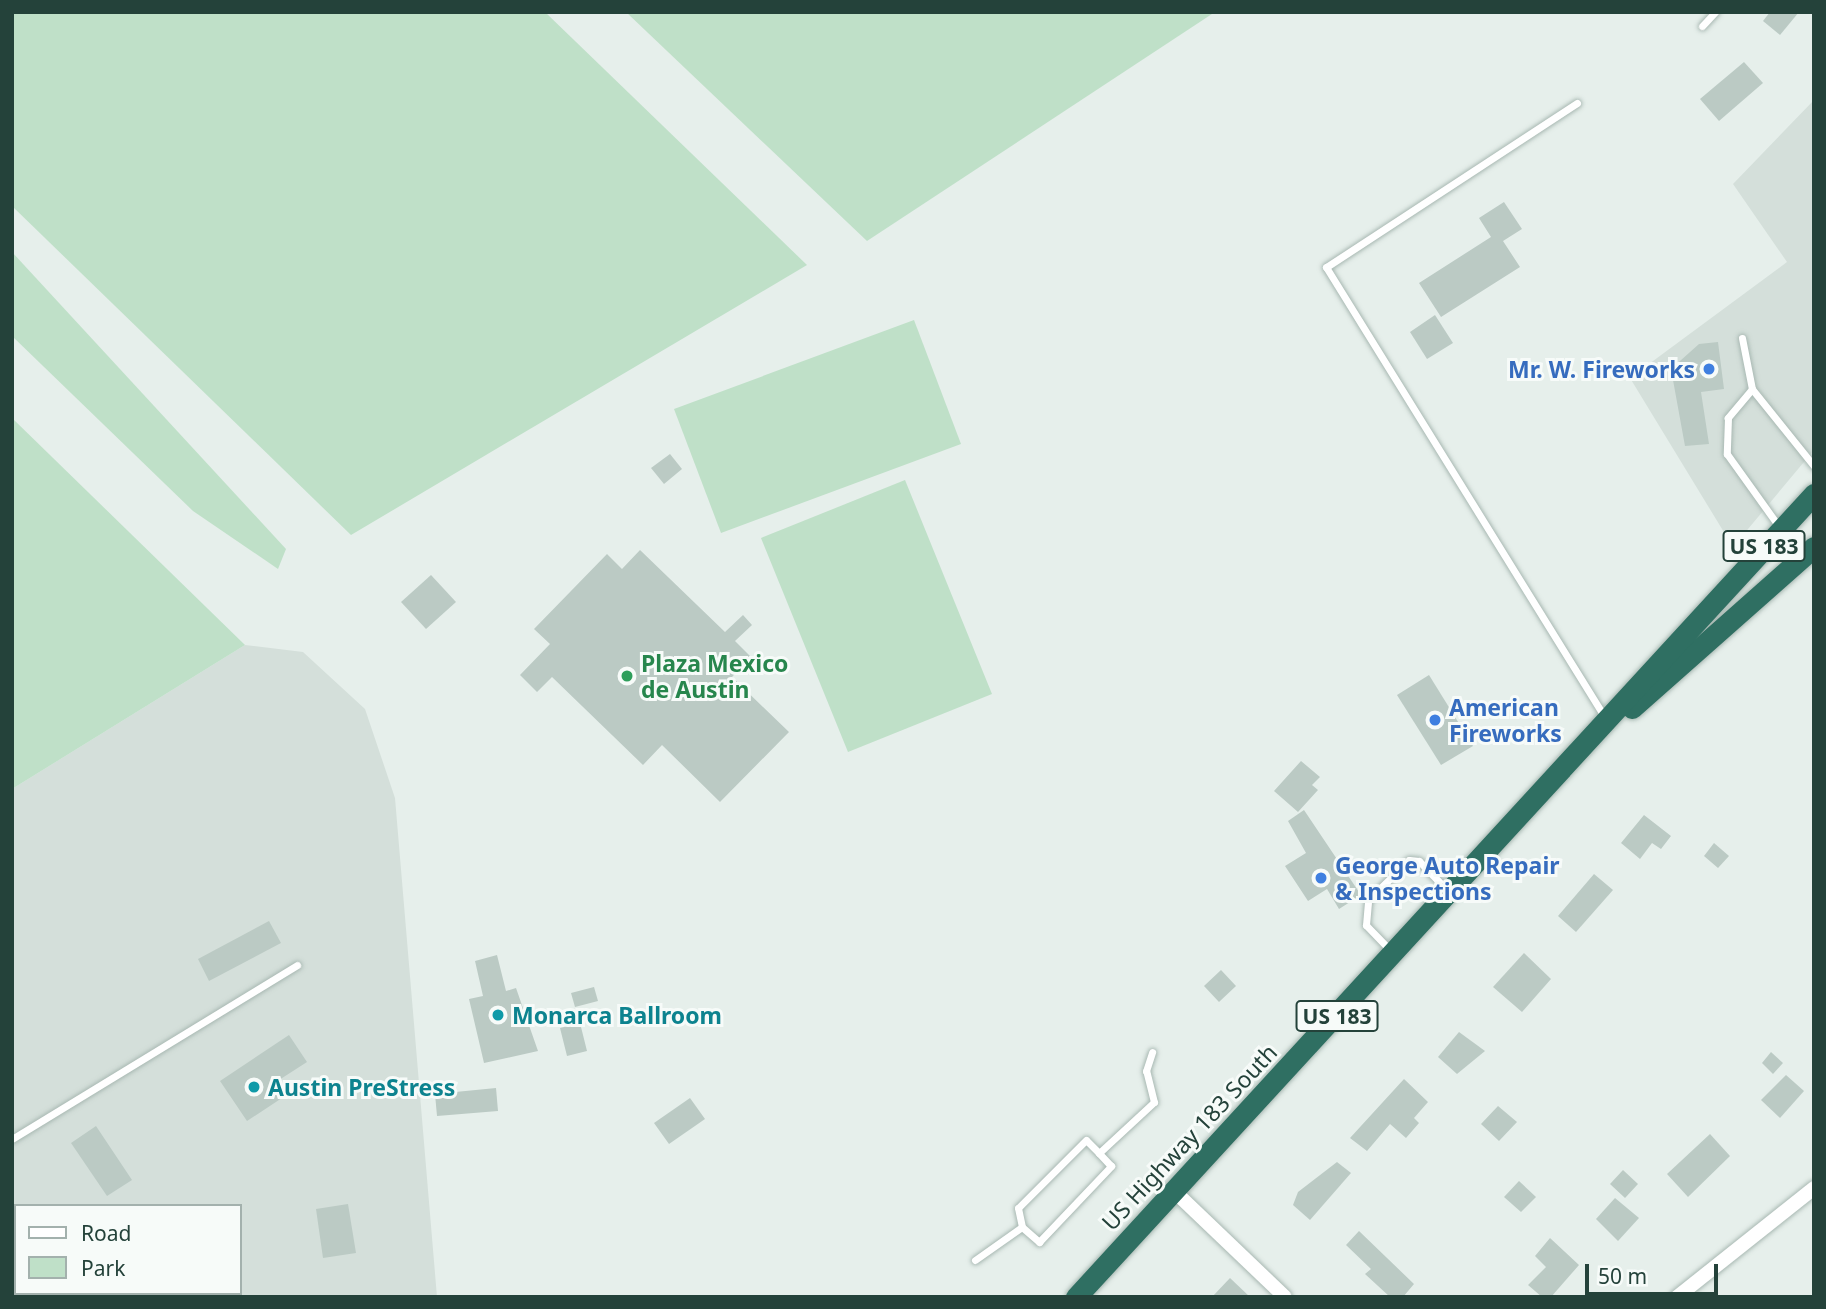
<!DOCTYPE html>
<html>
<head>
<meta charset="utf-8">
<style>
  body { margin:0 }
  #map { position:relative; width:1826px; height:1309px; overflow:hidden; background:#e6efeb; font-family:"Noto Sans",sans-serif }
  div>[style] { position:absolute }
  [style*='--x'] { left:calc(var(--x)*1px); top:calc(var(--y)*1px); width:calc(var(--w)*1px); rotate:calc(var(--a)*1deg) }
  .built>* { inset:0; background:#d4dfda }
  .green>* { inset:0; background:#bfe0c8 }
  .building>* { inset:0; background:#bbcac4 }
  .roads { filter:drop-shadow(0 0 2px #a8b8b2) drop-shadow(0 0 2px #a8b8b2) }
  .lane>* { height:7px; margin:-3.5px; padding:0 3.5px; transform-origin:3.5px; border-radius:3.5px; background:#fff }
  .street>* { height:14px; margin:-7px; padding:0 7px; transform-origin:7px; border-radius:7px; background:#fff }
  .highway>* { height:21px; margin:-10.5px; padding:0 10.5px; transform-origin:10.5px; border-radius:10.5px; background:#2f6f62 }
  .dots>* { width:19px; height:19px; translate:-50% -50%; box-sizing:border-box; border:4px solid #f7fbf9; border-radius:50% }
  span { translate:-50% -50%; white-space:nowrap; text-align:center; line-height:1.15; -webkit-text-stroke:6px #f7fbf9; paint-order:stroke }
  .shield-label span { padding:2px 5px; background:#f7fbf9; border:2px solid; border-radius:5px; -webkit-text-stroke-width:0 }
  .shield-label { font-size:21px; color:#24423a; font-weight:700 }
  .shop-label { font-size:23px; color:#366cbe; font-weight:700 }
  .right { translate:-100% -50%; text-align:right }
  .left { translate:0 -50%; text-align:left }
  .leisure-label { font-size:23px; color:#27864d; font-weight:700 }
  .culture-label { font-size:23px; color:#0d838f; font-weight:700 }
  .street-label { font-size:23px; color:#24423a }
  .frame { position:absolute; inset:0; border:14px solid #24423a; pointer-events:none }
  .legend { position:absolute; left:14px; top:1204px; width:228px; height:91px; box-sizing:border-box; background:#f7fbf9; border:2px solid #a3b1ad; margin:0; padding:9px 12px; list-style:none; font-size:21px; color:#24423a }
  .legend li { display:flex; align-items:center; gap:14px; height:35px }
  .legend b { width:35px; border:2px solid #a3b1ad }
  .scale { position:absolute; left:1585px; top:1264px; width:133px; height:32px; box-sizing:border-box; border:4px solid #24423a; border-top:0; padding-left:9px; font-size:21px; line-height:24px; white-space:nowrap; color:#24423a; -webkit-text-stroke:5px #f7fbf9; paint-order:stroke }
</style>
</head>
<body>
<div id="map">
  <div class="built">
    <i style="clip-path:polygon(1814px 100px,1814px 450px,1733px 547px,1630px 378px,1787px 262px,1733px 184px)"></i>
    <i style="clip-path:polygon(evenodd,245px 645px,303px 652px,365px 709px,395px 798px,437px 1297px,12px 1297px,12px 789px,245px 645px,16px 1206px,240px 1206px,240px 1293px,16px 1293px,16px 1206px)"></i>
  </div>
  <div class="green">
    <i style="clip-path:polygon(12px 12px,545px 12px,807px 265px,351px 535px,12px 206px)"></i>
    <i style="clip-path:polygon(626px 12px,1215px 12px,867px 241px)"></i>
    <i style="clip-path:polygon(12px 252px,286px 549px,278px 569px,193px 511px,12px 336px)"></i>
    <i style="clip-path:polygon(914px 320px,961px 444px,721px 533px,674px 409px)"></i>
    <i style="clip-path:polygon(12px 418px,245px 645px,12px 789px)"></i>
    <i style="clip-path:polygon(905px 480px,992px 694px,848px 752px,761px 538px)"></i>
  </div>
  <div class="building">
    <i style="clip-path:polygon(1770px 12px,1799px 12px,1780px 35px,1763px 21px)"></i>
    <i style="clip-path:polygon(1744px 62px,1763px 83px,1719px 121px,1700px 99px)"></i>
    <i style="clip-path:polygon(1504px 202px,1522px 229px,1503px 241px,1520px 267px,1441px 317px,1419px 283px,1491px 237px,1479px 218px)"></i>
    <i style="clip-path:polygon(1435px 315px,1453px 343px,1427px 359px,1410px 332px)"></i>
    <i style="clip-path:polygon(1718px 342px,1724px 389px,1701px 392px,1709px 444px,1685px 446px,1671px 369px,1699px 344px)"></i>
    <i style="clip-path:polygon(670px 454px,682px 469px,664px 484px,651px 468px)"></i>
    <i style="clip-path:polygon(640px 550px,725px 632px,743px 615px,752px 625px,735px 641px,751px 657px,732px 677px,789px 732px,720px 802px,662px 745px,643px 765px,552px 677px,537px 692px,520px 675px,550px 644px,534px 629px,607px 554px,622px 569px)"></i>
    <i style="clip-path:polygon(431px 575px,456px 602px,426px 629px,401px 602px)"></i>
    <i style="clip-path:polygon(1429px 675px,1473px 746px,1441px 765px,1397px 695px)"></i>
    <i style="clip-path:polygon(1301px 761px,1320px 777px,1312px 785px,1318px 790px,1298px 812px,1274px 791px)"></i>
    <i style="clip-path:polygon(1304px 810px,1361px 895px,1339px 909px,1327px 889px,1308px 901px,1285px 866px,1306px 853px,1288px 821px)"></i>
    <i style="clip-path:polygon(1644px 815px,1671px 836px,1661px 849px,1652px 843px,1640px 859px,1621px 843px)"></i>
    <i style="clip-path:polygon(1714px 843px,1729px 856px,1718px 868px,1704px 856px)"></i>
    <i style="clip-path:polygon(1594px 874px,1613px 890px,1576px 932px,1558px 916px)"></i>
    <i style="clip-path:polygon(269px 921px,281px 943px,209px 981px,198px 959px)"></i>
    <i style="clip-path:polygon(1524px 953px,1551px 979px,1522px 1012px,1493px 987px)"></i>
    <i style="clip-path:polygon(497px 955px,506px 991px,516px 988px,538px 1051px,484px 1063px,469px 999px,483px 996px,475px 961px)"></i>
    <i style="clip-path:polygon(1221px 970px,1236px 986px,1219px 1002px,1204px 986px)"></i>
    <i style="clip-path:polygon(594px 987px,598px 1001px,575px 1007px,571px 993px)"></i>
    <i style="clip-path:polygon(580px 1023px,587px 1051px,567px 1056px,560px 1028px)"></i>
    <i style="clip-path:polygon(1459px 1032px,1485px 1051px,1457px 1074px,1438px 1057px)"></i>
    <i style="clip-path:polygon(289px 1035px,307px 1062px,279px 1080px,288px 1094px,247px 1121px,220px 1081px)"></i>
    <i style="clip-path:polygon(1771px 1052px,1783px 1063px,1773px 1074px,1762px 1063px)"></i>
    <i style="clip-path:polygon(1786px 1075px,1804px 1091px,1780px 1118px,1761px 1100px)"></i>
    <i style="clip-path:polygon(1404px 1079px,1428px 1102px,1414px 1118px,1419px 1123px,1406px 1138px,1390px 1124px,1367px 1151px,1350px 1138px)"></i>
    <i style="clip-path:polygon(496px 1088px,498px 1111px,437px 1116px,435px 1094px)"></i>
    <i style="clip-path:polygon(690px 1098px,705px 1119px,669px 1144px,654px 1123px)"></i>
    <i style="clip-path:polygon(1498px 1106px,1517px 1122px,1499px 1141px,1481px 1124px)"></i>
    <i style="clip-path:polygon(96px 1126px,132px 1180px,107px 1196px,71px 1143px)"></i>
    <i style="clip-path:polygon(1710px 1134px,1730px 1156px,1688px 1197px,1667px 1174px)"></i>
    <i style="clip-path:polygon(1337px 1162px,1351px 1173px,1310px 1220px,1293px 1205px,1298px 1192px)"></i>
    <i style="clip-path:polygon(1623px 1170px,1638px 1184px,1625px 1198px,1610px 1184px)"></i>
    <i style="clip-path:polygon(1519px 1181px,1536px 1197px,1521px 1212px,1504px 1197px)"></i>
    <i style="clip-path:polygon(1615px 1198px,1639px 1218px,1618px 1241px,1596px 1219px)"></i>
    <i style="clip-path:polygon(348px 1204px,356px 1253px,323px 1258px,316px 1209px)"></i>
    <i style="clip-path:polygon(1359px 1231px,1414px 1284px,1403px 1297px,1390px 1297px,1365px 1274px,1371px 1269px,1346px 1245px)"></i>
    <i style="clip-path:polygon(1550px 1238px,1579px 1265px,1551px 1297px,1542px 1297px,1528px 1285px,1546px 1267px,1535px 1256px)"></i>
    <i style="clip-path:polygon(1230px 1278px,1250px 1297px,1212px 1297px)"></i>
  </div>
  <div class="roads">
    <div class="lane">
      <i style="--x:1702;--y:26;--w:19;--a:-47"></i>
      <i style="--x:1577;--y:103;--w:300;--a:146.8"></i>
      <i style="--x:1326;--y:267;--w:528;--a:58.24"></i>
      <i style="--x:1742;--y:338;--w:52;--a:78.9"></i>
      <i style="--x:1752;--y:389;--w:99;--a:51.2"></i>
      <i style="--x:1752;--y:389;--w:38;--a:130"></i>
      <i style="--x:1728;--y:418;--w:36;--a:92"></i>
      <i style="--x:1727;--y:454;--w:91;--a:54.4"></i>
      <i style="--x:1391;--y:951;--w:36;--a:-134"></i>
      <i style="--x:1366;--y:925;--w:25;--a:-85"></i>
      <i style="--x:1368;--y:900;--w:57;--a:-44.3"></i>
      <i style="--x:1409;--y:860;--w:10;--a:6"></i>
      <i style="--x:1419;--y:861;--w:40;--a:46"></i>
      <i style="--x:12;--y:1139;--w:334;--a:-31.4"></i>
      <i style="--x:1099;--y:1153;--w:18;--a:-135"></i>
      <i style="--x:1086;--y:1140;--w:96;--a:135"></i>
      <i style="--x:1018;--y:1208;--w:19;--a:78"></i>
      <i style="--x:1022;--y:1227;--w:23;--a:41"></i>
      <i style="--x:1039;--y:1242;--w:105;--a:-46.5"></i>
      <i style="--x:1111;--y:1166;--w:18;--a:-133"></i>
      <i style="--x:1099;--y:1153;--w:75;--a:-42.8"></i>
      <i style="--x:1154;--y:1102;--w:32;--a:-104"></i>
      <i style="--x:1146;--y:1071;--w:20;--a:-72"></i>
      <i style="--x:975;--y:1260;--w:57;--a:-35.1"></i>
    </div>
    <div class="street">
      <i style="--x:1174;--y:1191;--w:153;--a:43.7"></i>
      <i style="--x:1677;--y:1297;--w:175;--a:-38.5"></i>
    </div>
    <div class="highway">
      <i style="--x:1632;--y:708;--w:243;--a:-41.5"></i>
      <i style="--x:1076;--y:1297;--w:1091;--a:-47.42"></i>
    </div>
  </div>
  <div class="dots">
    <i style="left:1709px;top:369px;background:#3f7fe0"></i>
    <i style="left:627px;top:676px;background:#2e9e5b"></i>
    <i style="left:1435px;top:720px;background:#3f7fe0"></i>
    <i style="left:1321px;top:878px;background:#3f7fe0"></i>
    <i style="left:498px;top:1015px;background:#0f9aa8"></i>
    <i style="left:254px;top:1087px;background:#0f9aa8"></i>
  </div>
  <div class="shield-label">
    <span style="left:1764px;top:546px">US 183</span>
    <span style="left:1337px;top:1016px">US 183</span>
  </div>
  <div class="shop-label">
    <span class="right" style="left:1695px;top:369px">Mr. W. Fireworks</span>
    <span class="left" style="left:1449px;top:720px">American<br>Fireworks</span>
    <span class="left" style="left:1335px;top:878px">George Auto Repair<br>&amp; Inspections</span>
  </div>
  <div class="leisure-label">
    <span class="left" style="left:641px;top:676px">Plaza Mexico<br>de Austin</span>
  </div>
  <div class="culture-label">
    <span class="left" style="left:512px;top:1015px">Monarca Ballroom</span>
    <span class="left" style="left:268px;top:1087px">Austin PreStress</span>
  </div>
  <div class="street-label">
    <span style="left:1189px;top:1137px;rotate:-47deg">US Highway 183 South</span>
  </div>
  <div class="frame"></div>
  <ul class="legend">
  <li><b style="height:9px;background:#fff"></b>Road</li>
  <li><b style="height:19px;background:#bfe0c8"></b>Park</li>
  </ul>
  <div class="scale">50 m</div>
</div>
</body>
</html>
